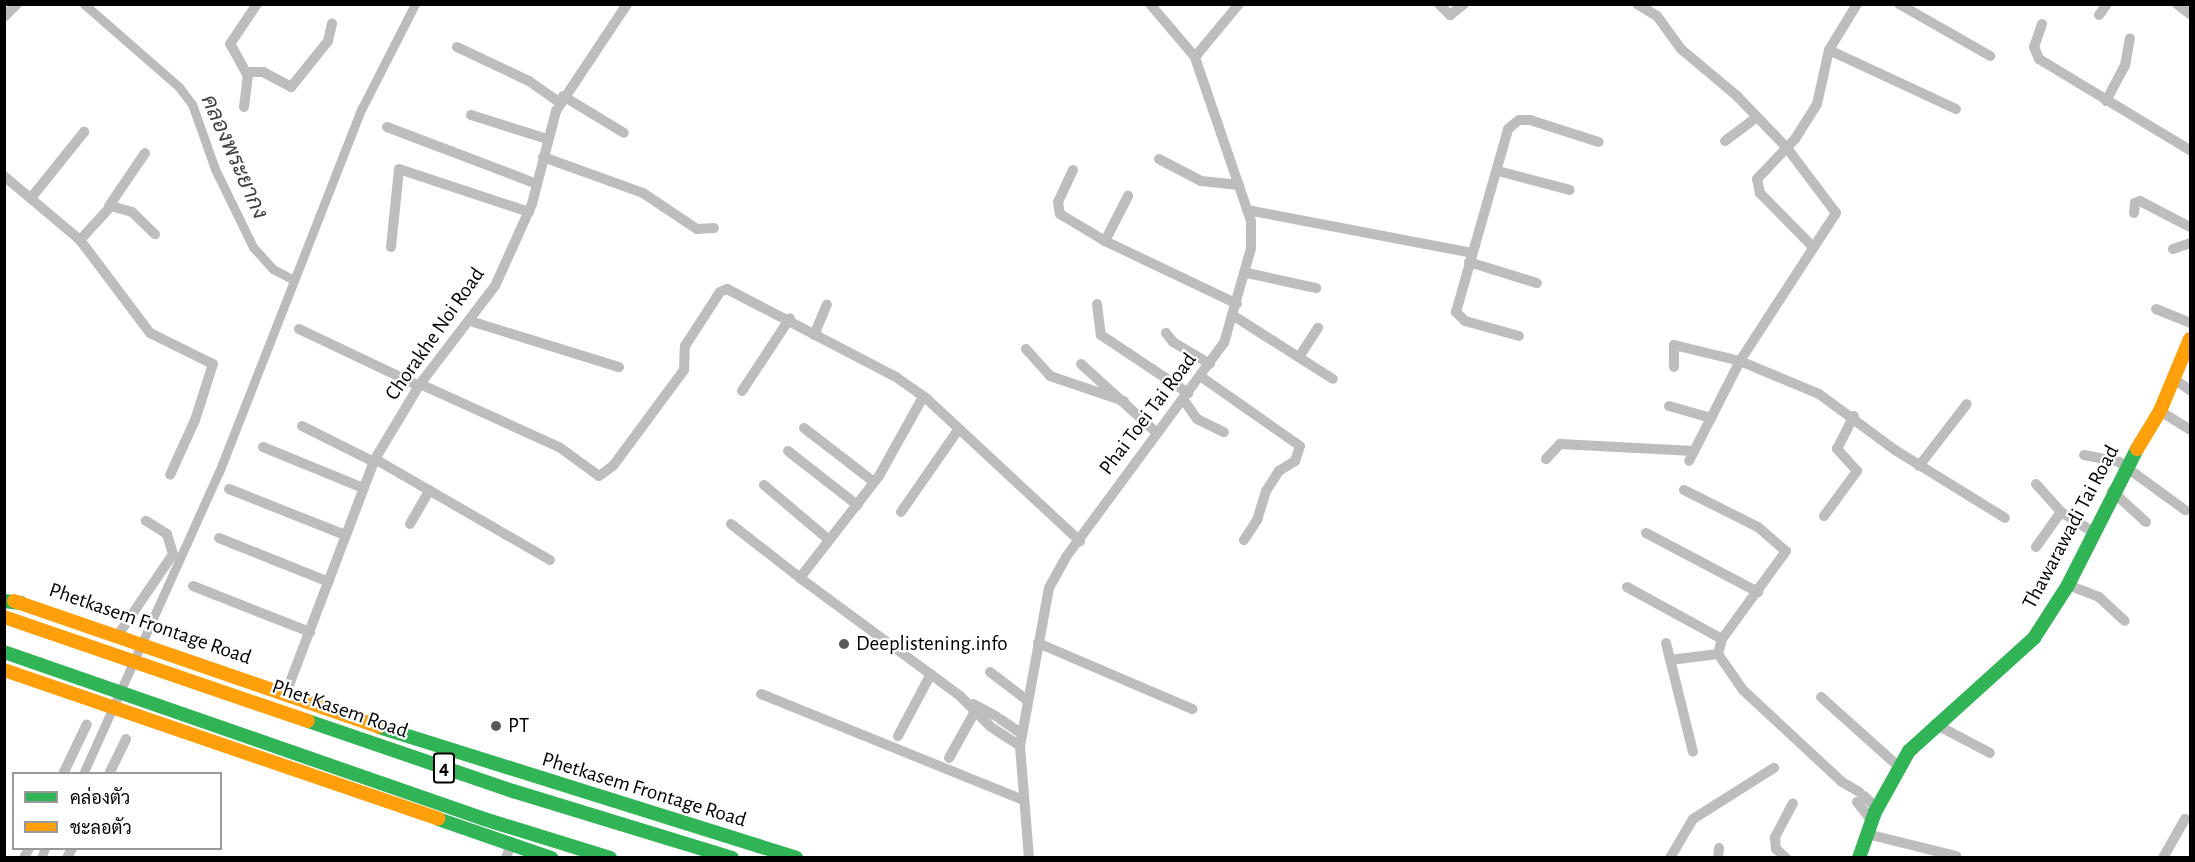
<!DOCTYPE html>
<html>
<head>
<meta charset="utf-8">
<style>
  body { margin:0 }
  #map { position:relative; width:2195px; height:862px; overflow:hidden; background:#fff; font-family:"Alegreya Sans",Sarabun,sans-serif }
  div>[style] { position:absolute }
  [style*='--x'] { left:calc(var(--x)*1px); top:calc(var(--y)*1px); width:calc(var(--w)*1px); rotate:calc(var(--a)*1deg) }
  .canal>* { height:9px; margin:-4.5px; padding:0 4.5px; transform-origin:4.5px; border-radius:4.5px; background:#bbb }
  .street>* { height:10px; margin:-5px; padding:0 5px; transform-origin:5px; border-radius:5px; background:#bdbdbd }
  .fast>* { height:14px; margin:-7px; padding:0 7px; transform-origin:7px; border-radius:7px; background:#30b455 }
  .slow>* { height:14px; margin:-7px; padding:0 7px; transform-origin:7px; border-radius:7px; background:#ff9f0a }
  .dots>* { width:16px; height:16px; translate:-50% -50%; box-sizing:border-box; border:3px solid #fff; border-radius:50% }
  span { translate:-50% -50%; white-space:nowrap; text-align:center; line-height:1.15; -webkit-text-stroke:4.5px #fff; paint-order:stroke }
  .shield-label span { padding:2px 4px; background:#fff; border:2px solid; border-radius:4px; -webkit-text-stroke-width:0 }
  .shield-label { font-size:20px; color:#000; font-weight:700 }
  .street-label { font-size:21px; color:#000 }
  .poi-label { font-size:21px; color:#000 }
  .left { translate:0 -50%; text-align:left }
  .water-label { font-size:22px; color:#3f3f3f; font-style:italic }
  .frame { position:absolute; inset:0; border:6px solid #000; pointer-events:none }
  .legend { position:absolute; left:12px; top:772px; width:210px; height:78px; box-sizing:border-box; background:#fff; border:2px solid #999; margin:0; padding:8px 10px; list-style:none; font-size:18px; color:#000 }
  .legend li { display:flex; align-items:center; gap:12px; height:30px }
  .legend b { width:30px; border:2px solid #999 }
</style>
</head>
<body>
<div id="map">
  <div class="canal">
    <i style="--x:84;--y:4;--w:126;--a:41.1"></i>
    <i style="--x:179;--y:87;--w:21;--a:53"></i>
    <i style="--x:192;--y:104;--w:69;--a:70.5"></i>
    <i style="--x:215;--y:169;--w:87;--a:64"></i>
    <i style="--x:253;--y:247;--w:30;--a:48"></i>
    <i style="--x:273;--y:269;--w:21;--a:28"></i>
    <i style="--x:83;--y:774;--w:331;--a:-65.8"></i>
    <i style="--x:219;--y:472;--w:391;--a:-68.6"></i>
    <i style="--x:362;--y:108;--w:117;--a:-63"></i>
    <i style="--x:41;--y:858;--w:11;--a:-68"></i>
  </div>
  <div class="street">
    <i style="--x:1439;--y:4;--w:16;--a:45"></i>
    <i style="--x:1450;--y:15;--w:18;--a:-38"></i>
    <i style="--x:1637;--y:4;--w:23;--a:31"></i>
    <i style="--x:1657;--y:16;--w:41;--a:54"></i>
    <i style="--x:1681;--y:49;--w:73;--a:40"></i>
    <i style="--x:1737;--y:96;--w:72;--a:46.1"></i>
    <i style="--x:1787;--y:148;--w:81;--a:53"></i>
    <i style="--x:1836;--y:213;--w:176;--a:123"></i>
    <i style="--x:1740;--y:361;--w:112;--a:117"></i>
    <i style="--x:1899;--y:4;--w:105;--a:29.7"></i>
    <i style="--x:2177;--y:4;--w:16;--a:38"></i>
    <i style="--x:2099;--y:15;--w:14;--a:-54"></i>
    <i style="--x:4;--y:17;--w:18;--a:-45"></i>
    <i style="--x:2042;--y:24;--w:24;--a:109"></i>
    <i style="--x:2034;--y:47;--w:13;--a:67"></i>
    <i style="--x:2039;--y:59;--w:176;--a:31.1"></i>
    <i style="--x:457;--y:47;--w:80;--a:25.3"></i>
    <i style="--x:529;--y:81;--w:38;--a:35"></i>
    <i style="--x:1829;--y:50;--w:140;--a:24.9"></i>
    <i style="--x:1195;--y:57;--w:69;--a:-50.3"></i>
    <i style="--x:246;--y:72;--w:17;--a:0"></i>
    <i style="--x:263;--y:72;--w:32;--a:28"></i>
    <i style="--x:291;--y:87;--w:59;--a:-51.2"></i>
    <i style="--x:328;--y:41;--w:18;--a:-77"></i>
    <i style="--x:563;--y:96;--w:71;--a:31.2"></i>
    <i style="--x:2106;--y:101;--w:40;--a:-62"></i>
    <i style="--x:2125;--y:66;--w:28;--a:-80"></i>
    <i style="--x:244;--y:107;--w:31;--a:-83"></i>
    <i style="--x:248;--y:76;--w:37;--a:-119"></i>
    <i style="--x:230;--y:44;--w:48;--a:-56"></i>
    <i style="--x:471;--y:115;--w:80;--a:17.5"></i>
    <i style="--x:387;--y:127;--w:160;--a:20.8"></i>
    <i style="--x:1725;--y:141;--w:40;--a:-37"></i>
    <i style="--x:543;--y:157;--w:106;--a:19.8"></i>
    <i style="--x:643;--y:193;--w:65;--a:33.7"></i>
    <i style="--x:697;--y:229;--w:17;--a:-3"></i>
    <i style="--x:1159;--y:159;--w:47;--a:27.6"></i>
    <i style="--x:1201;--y:181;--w:38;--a:6"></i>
    <i style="--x:1073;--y:170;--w:35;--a:115"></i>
    <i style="--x:1058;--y:202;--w:12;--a:81"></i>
    <i style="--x:1060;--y:214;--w:52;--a:31"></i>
    <i style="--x:1105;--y:241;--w:146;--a:25.5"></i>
    <i style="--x:1498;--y:171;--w:74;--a:14.8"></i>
    <i style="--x:4;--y:176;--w:99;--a:40.1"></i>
    <i style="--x:80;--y:240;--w:116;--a:53"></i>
    <i style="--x:150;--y:333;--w:70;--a:26.2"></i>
    <i style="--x:213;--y:364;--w:59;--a:107.8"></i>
    <i style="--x:195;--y:420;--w:60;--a:114.4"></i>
    <i style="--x:31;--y:198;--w:85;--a:-51.2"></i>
    <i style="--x:109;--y:206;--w:64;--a:-55.8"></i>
    <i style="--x:1247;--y:210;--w:229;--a:10.8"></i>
    <i style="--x:2134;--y:213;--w:10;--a:-84"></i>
    <i style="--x:2135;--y:203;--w:5;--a:-22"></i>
    <i style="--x:2140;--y:201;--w:56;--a:27.5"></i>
    <i style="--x:80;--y:240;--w:46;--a:-47.6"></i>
    <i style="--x:111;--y:206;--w:22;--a:16"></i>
    <i style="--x:132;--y:212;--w:32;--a:44"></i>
    <i style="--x:1105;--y:241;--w:51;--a:-62.9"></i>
    <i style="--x:391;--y:247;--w:78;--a:-84.1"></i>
    <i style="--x:399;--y:169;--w:137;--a:18.3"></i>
    <i style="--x:1813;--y:247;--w:76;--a:-134.5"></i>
    <i style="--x:1760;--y:193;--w:14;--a:-102"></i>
    <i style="--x:1757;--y:179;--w:55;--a:-46.5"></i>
    <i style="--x:1795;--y:139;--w:41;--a:-57.8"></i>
    <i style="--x:1817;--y:104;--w:55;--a:-77.5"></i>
    <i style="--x:1829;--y:50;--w:54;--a:-58.7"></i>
    <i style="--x:2173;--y:249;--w:18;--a:-19"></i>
    <i style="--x:1469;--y:262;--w:71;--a:17.2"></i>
    <i style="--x:1247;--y:273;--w:71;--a:12.3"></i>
    <i style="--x:1097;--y:304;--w:31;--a:83"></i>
    <i style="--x:1101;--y:335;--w:105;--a:33.7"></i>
    <i style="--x:2156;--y:309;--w:37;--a:22"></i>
    <i style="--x:1234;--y:316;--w:117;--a:32.5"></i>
    <i style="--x:470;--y:321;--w:156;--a:17.2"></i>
    <i style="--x:299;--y:329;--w:133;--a:25.4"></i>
    <i style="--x:1166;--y:333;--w:11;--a:52"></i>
    <i style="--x:1173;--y:342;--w:43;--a:30.7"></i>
    <i style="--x:814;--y:335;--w:33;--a:-67"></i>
    <i style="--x:1519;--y:336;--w:56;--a:-164.5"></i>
    <i style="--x:1465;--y:321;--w:13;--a:-135"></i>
    <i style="--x:1456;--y:312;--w:190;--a:-74.1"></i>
    <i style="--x:1508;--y:129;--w:14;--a:-39"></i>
    <i style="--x:1519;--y:120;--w:11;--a:0"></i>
    <i style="--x:1530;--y:120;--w:72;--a:17.7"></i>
    <i style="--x:1026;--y:349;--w:36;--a:48"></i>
    <i style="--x:1050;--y:376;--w:78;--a:18.7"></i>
    <i style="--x:1299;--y:357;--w:35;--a:-57"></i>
    <i style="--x:1081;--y:364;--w:101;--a:42.2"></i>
    <i style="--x:1674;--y:367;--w:22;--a:-90"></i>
    <i style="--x:1674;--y:345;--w:68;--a:13.6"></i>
    <i style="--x:1740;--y:361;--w:86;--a:22.7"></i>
    <i style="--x:1819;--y:394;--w:94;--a:36.4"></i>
    <i style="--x:1895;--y:450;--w:129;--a:31.7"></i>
    <i style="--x:1200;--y:376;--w:122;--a:35"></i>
    <i style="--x:1300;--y:446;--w:16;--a:108"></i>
    <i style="--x:1295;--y:461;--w:19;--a:148"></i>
    <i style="--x:1279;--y:471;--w:24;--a:123"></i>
    <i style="--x:1266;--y:491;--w:30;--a:107"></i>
    <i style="--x:1257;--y:520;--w:24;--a:123"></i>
    <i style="--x:2174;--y:379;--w:19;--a:35"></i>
    <i style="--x:420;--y:384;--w:153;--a:24.4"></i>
    <i style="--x:559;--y:447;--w:49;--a:35.9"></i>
    <i style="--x:599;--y:476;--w:17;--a:-36"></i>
    <i style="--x:613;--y:466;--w:119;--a:-53.5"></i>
    <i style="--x:684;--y:370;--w:24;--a:-88"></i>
    <i style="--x:685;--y:346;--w:64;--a:-57.1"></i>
    <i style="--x:720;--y:292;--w:8;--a:-23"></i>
    <i style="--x:727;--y:289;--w:191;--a:27.5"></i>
    <i style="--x:896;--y:377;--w:38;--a:35"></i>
    <i style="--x:927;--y:399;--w:209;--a:42.9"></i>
    <i style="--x:742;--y:391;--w:87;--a:-56.7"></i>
    <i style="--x:923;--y:397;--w:90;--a:119.1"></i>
    <i style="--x:879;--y:476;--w:129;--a:127.8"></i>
    <i style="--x:800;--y:578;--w:199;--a:36.4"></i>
    <i style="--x:960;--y:696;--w:44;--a:45"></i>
    <i style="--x:1183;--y:399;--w:24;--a:55"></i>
    <i style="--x:1197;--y:419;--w:30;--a:26"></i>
    <i style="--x:1669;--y:406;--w:44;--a:15.9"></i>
    <i style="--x:2160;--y:411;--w:36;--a:32"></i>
    <i style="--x:302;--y:426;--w:80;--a:26.6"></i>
    <i style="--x:804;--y:428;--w:88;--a:37.6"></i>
    <i style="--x:263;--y:447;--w:108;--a:22.3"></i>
    <i style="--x:788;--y:451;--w:88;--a:38"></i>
    <i style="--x:2084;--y:455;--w:36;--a:11"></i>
    <i style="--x:2119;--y:462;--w:82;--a:36"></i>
    <i style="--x:375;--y:459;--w:202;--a:30"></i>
    <i style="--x:1546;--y:459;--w:21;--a:-47"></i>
    <i style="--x:1560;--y:444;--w:134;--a:3"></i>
    <i style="--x:1919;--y:466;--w:78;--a:-52.3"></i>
    <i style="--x:2036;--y:484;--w:38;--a:48"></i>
    <i style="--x:2061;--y:512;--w:36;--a:32"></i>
    <i style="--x:764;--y:485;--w:85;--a:40.2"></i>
    <i style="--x:229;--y:489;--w:125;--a:21.6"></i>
    <i style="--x:1684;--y:490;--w:83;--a:26.6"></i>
    <i style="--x:1758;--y:527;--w:37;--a:41"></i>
    <i style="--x:1786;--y:551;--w:109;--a:126"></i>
    <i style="--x:1722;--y:639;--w:16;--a:105"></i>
    <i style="--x:1718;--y:654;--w:44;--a:55.2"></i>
    <i style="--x:1743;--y:690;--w:135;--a:42.9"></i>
    <i style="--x:1842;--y:782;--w:20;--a:30"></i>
    <i style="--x:2112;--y:491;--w:46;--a:42.4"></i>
    <i style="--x:901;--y:512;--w:100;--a:-55.2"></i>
    <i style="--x:1824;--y:516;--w:56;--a:-53.7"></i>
    <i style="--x:1857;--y:471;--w:30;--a:-132"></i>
    <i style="--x:1837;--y:449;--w:37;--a:-63"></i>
    <i style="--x:410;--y:524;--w:39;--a:-60"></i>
    <i style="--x:731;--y:524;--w:88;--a:38"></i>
    <i style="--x:1646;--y:533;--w:127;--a:27.8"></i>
    <i style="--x:219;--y:538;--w:118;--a:21.8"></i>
    <i style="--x:2036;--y:547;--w:43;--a:-54.5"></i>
    <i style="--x:2068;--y:585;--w:33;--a:21"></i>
    <i style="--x:2099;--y:597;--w:35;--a:43"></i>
    <i style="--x:193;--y:586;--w:126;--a:21.5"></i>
    <i style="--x:1627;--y:587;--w:108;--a:28.7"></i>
    <i style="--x:118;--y:635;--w:98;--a:-55.8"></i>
    <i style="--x:173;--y:554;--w:21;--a:-107"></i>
    <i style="--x:167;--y:534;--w:25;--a:-148"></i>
    <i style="--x:1038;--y:643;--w:168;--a:23.2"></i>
    <i style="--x:1666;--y:643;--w:112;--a:76.1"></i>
    <i style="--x:1670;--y:660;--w:48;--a:-7.1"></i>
    <i style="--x:990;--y:672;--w:48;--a:37.3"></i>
    <i style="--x:286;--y:693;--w:250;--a:-69.2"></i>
    <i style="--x:375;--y:459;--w:87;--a:-59"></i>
    <i style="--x:420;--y:384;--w:123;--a:-52.6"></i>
    <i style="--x:495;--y:286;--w:90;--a:-65.7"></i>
    <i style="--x:532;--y:204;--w:96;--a:-75.5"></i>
    <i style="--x:556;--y:111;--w:128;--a:-56.4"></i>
    <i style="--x:761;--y:694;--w:283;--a:22"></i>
    <i style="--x:1821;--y:697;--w:103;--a:41.9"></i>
    <i style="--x:973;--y:704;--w:26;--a:28"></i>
    <i style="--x:1000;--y:719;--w:27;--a:34"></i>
    <i style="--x:1935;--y:724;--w:62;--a:27.8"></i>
    <i style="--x:994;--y:729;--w:31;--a:33"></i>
    <i style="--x:898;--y:736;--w:70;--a:-62"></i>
    <i style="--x:949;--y:758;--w:57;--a:-60.8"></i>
    <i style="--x:63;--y:774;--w:55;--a:-64.4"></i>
    <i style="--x:109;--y:774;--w:39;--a:-64"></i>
    <i style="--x:1864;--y:796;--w:18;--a:43"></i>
    <i style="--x:1857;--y:802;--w:23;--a:52"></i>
    <i style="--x:1867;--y:834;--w:92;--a:13.9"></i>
    <i style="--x:24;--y:858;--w:11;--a:-63"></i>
    <i style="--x:67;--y:858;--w:11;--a:-63"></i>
    <i style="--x:506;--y:858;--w:15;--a:-70"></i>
    <i style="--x:1029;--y:858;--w:112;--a:-94.6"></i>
    <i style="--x:1020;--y:746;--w:161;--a:-79.6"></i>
    <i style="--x:1049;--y:588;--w:35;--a:-61"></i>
    <i style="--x:1066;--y:557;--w:266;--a:-53.6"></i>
    <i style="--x:1224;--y:343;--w:99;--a:-74.1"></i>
    <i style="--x:1251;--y:248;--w:27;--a:-90"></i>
    <i style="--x:1251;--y:221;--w:173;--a:-108.9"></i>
    <i style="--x:1195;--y:57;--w:70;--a:-130.3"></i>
    <i style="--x:1670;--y:858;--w:45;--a:-59.5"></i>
    <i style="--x:1693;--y:819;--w:96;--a:-32.2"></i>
    <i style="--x:1718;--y:858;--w:10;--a:-84"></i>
    <i style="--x:1786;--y:858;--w:13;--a:-138"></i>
    <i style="--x:1776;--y:849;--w:12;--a:-95"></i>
    <i style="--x:1775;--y:837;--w:38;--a:-62"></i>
    <i style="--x:2163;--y:858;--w:45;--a:-60.6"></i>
  </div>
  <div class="fast">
    <i style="--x:4;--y:601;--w:17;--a:7"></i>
    <i style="--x:4;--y:652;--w:508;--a:19.18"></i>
    <i style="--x:484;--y:819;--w:132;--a:17.2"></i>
    <i style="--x:308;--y:721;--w:217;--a:18.9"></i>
    <i style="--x:513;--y:791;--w:229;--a:17"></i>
    <i style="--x:379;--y:727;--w:437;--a:17.4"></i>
    <i style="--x:438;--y:819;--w:120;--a:19"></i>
    <i style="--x:1859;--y:858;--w:49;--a:-70.8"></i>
    <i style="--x:1875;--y:812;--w:70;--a:-60.9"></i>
    <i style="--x:1909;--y:751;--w:169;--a:-42.1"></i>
    <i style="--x:2034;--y:638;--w:63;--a:-57.3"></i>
    <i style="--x:2068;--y:585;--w:153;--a:-63.1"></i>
  </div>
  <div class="slow">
    <i style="--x:2137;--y:449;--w:44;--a:-58.8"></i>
    <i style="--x:2160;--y:411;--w:78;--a:-67.4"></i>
    <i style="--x:14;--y:601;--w:386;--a:19"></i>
    <i style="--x:4;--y:617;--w:321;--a:18.9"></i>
    <i style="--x:4;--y:670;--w:459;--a:18.9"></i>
  </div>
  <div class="dots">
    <i style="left:844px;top:644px;background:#595959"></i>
    <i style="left:496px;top:726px;background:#595959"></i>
  </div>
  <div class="shield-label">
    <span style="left:444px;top:768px">4</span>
  </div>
  <div class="street-label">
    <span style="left:435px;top:334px;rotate:-55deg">Chorakhe Noi Road</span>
    <span style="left:1148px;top:414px;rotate:-53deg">Phai Toei Tai Road</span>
    <span style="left:2071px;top:527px;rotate:-62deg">Thawarawadi Tai Road</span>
    <span style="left:150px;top:624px;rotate:19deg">Phetkasem Frontage Road</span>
    <span style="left:340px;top:709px;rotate:19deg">Phet Kasem Road</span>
    <span style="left:644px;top:790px;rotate:17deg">Phetkasem Frontage Road</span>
  </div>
  <div class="poi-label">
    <span class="left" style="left:856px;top:644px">Deeplistening.info</span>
    <span class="left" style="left:508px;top:726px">PT</span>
  </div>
  <div class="water-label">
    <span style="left:234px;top:157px;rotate:66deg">คลองพระยากง</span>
  </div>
  <div class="frame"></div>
  <ul class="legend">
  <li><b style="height:8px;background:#30b455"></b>คล่องตัว</li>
  <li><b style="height:8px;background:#ff9f0a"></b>ชะลอตัว</li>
  </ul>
</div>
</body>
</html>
